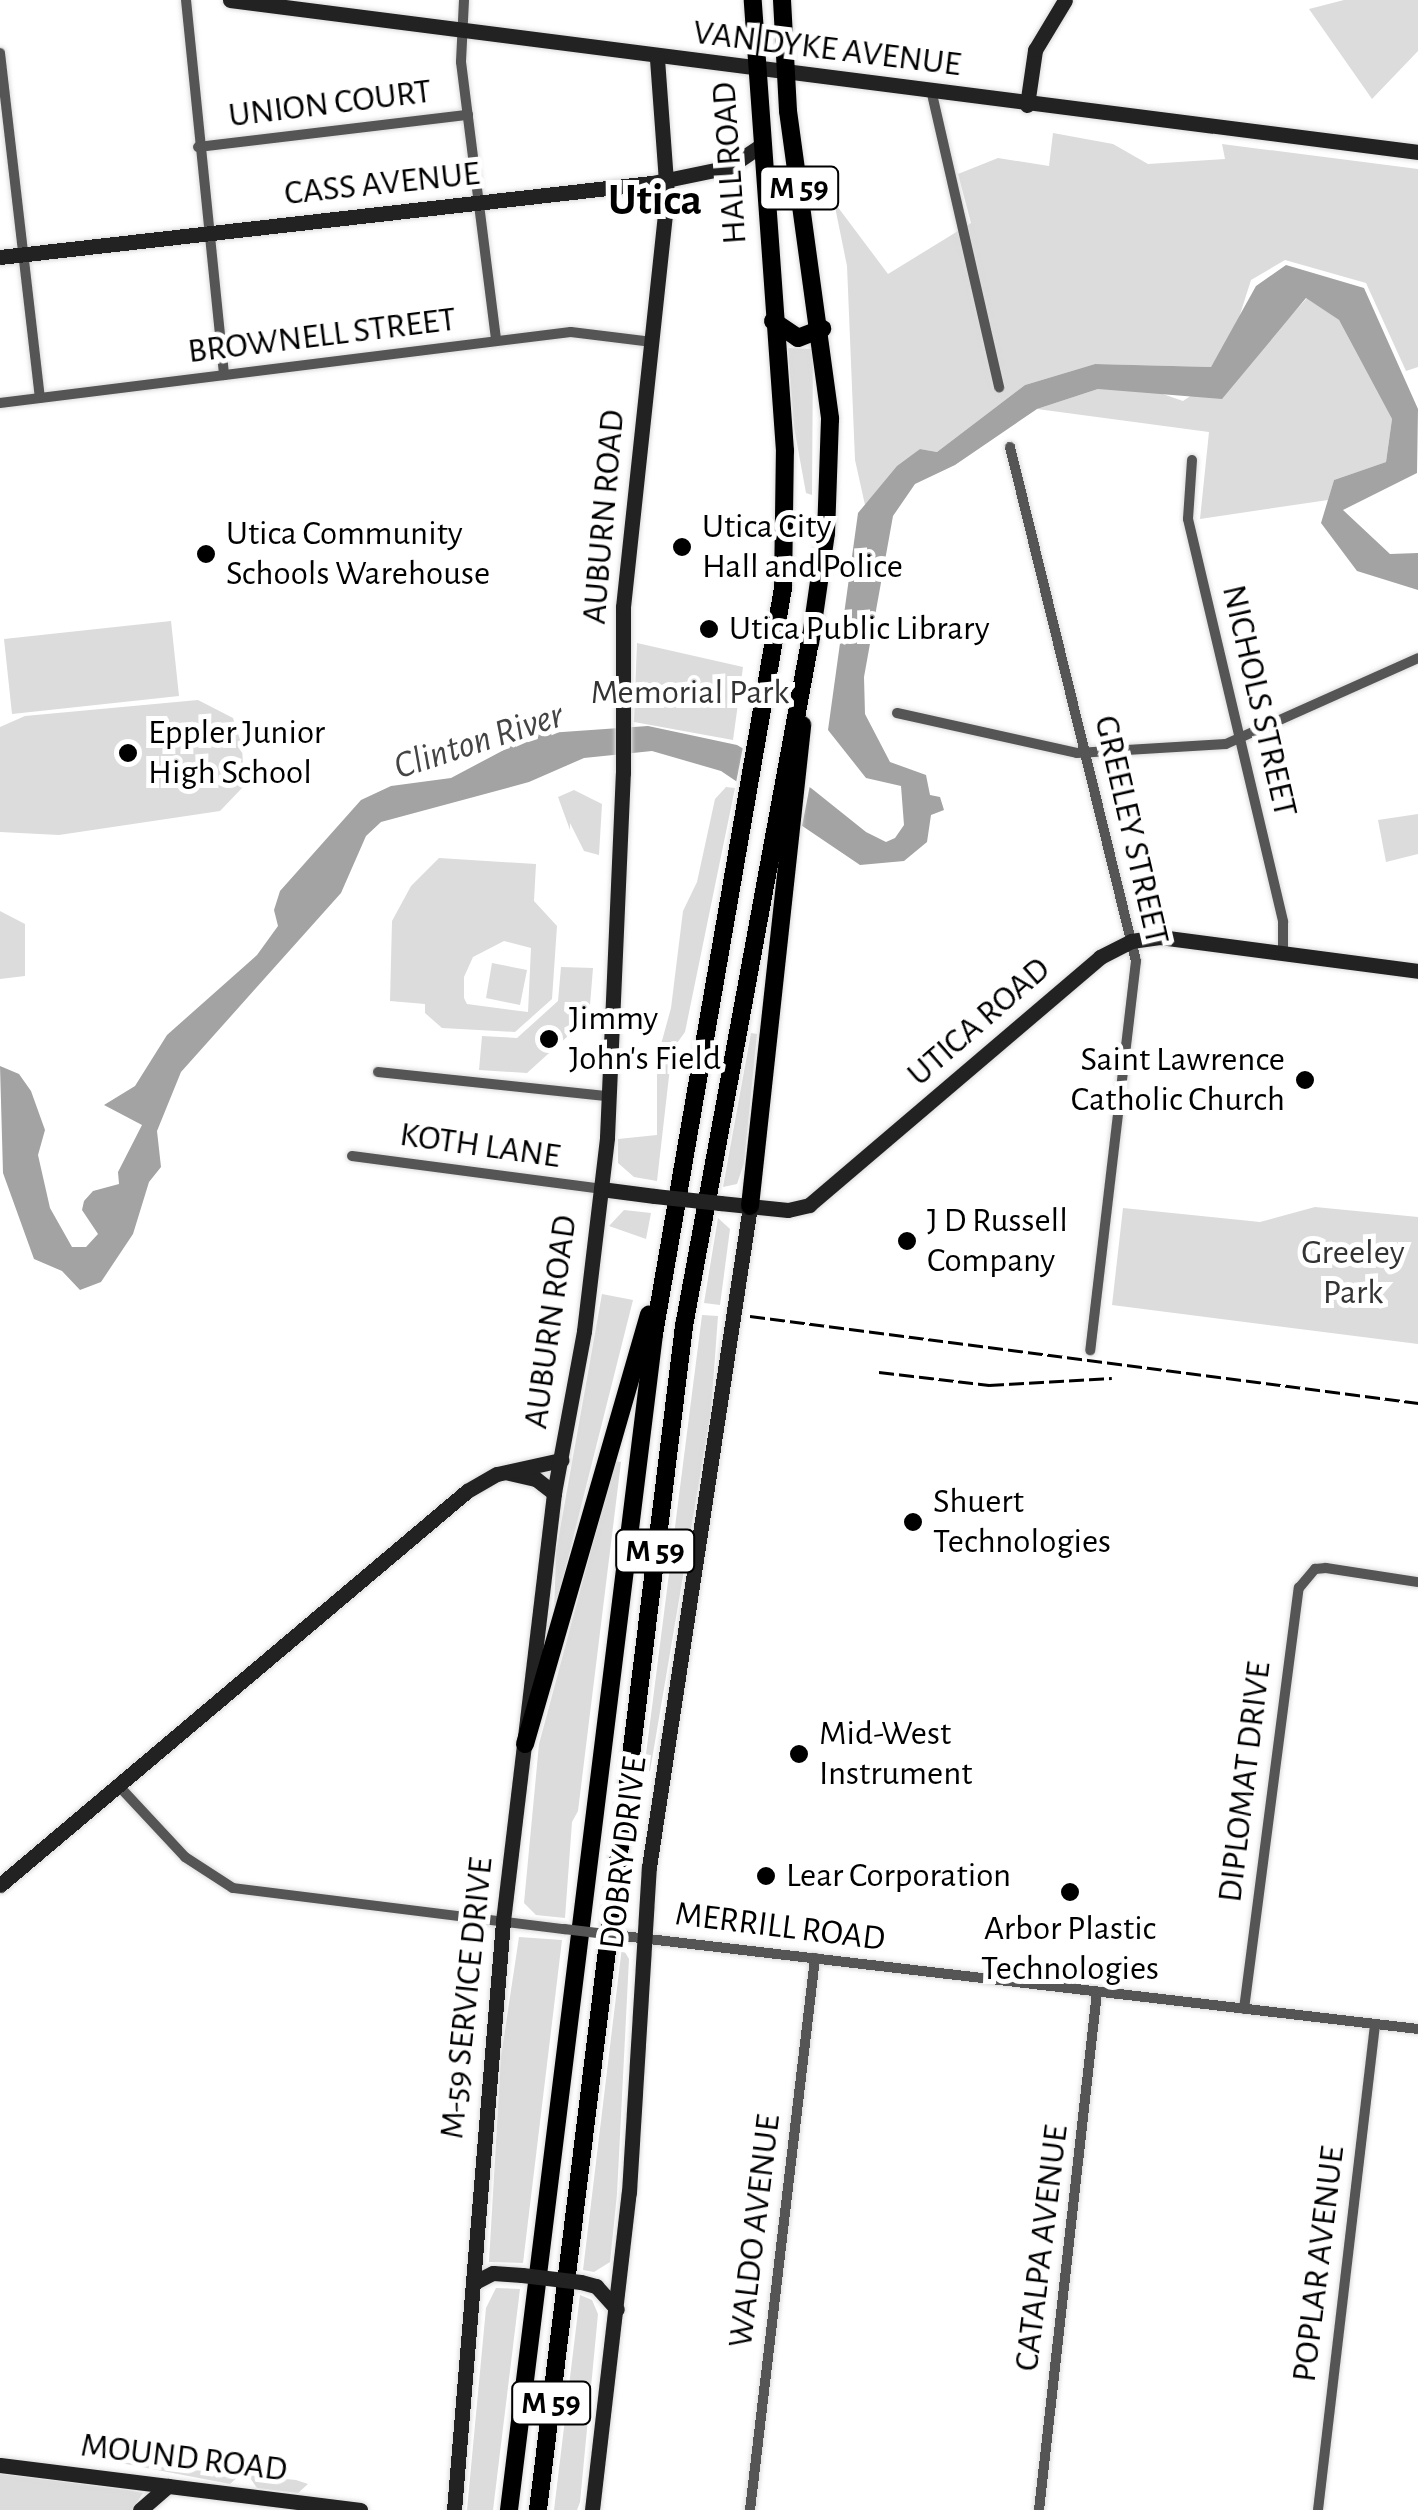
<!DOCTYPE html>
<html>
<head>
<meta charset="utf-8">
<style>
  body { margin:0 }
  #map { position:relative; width:1418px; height:2510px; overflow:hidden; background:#fff; font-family:"Alegreya Sans",sans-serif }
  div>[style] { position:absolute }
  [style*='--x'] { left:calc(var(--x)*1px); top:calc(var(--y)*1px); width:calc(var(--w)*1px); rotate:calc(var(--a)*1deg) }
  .green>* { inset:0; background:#dcdcdc }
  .water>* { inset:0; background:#a3a3a3 }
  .pier>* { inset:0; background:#fff }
  .roads { filter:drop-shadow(0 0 2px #dbdbdb) drop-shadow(0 0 2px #dbdbdb) }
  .street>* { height:10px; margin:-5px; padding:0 5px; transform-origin:5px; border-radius:5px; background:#555 }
  .secondary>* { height:15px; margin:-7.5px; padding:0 7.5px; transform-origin:7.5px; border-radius:7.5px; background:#222 }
  .highway>* { height:18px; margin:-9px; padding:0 9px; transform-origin:9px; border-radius:9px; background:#000 }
  .rail>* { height:2.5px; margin-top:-1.25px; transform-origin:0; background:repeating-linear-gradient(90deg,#000 0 15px,transparent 0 20px) }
  .street-bridge>* { height:10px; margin:-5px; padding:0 5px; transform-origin:5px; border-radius:5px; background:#555 }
  .secondary-bridge>* { height:15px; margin:-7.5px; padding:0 7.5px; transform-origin:7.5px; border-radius:7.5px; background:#222 }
  .dots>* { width:28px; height:28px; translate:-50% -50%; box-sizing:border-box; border:5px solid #fff; border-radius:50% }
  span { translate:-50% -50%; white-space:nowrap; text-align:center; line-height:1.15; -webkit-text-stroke:10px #fff; paint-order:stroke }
  .shield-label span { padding:2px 8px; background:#fff; border:2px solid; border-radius:8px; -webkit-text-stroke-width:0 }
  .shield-label { font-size:32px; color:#000; font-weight:700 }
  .street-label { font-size:35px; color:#000 }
  .poi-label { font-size:35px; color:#000 }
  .left { translate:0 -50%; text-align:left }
  .right { translate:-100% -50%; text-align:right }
  .park-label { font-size:35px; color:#333 }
  .water-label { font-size:38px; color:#444; font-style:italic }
  .district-label { font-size:45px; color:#000; font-weight:700 }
</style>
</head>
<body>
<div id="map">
  <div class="green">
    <i style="clip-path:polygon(1344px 0,1418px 0,1418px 51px,1372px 99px,1309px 9px)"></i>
    <i style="clip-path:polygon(1053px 133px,1113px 144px,1148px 164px,1225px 159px,1222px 144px,1418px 169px,1418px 367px,1406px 371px,1366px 283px,1285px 260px,1251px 280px,1237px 324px,1211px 367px,1095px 364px,1025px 385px,937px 452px,920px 449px,865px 505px,855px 460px,847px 266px,834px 202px,888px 274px,971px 223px,958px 174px,998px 158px,1049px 166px)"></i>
    <i style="clip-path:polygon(1307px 298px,1339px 320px,1392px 419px,1386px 462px,1334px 480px,1328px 500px,1200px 519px,1209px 432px,1037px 409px,1098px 389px,1151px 390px,1183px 401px,1262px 348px)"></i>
    <i style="clip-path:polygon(788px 348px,813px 349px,812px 495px,806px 493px,794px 427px)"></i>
    <i style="clip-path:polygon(171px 621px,179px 696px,12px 714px,4px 639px)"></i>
    <i style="clip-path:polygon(637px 643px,743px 667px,733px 740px,634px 722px)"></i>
    <i style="clip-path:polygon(198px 700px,233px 718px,242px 746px,244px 786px,220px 811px,59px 835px,0 832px,0 727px,25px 716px)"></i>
    <i style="clip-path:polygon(726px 787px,735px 788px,685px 1032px,672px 1050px,657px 1181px,634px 1177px,618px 1163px,618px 1139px,657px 1135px,657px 1059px,671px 1008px,683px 911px,697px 882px,715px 799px)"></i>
    <i style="clip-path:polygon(574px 790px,602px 804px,599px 855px,584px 851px,570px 823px,570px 830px,558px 797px)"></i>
    <i style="clip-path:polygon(1418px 814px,1418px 854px,1386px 862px,1378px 820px)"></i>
    <i style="clip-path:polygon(evenodd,439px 858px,536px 864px,534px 901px,557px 926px,552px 999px,515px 1032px,442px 1028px,425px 1013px,425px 1004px,390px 1001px,392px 921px,411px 886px,439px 858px,504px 941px,531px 948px,528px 1012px,467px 1004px,464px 998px,464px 977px,473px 957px,504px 941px)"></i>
    <i style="clip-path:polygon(0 911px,25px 924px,25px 976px,0 979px)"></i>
    <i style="clip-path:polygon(492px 963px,527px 970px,520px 1005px,486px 998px)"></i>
    <i style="clip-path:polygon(561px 967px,593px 968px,589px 1017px,527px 1073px,479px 1070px,482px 1036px,517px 1038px,558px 1001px)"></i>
    <i style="clip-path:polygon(751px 1033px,757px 1034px,744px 1163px,737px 1184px,723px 1187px)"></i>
    <i style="clip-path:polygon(1315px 1207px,1418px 1217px,1418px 1344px,1112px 1305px,1123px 1208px,1260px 1222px)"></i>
    <i style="clip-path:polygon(624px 1210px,651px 1213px,646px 1239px,609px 1226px)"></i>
    <i style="clip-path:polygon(718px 1218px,730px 1229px,720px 1305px,704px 1303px)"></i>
    <i style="clip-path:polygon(602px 1294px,633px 1300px,554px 1614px,556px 1552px)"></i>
    <i style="clip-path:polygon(702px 1315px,718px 1316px,711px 1411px,650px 1771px,644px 1770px)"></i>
    <i style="clip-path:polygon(615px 1461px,621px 1462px,578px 1811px,572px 1822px,565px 1918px,536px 1915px,524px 1903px,539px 1744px)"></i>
    <i style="clip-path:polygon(519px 1937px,562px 1940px,523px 2263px,489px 2262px,501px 2057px)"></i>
    <i style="clip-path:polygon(622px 1947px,629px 1959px,617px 2194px,610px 2262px,594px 2272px,583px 2270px)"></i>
    <i style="clip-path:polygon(496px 2288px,520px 2289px,493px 2510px,467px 2510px,486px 2308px)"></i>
    <i style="clip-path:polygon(580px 2295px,592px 2300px,598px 2314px,580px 2502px,577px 2510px,554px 2510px)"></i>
    <i style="clip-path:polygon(105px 2460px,169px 2468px,241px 2474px,230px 2484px)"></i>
    <i style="clip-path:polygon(0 2474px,127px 2490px,143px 2493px,132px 2510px,0 2510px)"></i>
    <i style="clip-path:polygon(248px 2475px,296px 2480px,308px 2484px,298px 2493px,257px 2488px)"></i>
  </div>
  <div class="water">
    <i style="clip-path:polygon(1286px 265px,1364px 288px,1418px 409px,1417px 473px,1343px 510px,1390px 554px,1418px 553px,1418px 590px,1357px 571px,1321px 523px,1334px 480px,1386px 462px,1392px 419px,1339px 320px,1306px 298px,1222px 399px,1098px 389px,1037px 409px,955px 465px,915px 484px,893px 516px,864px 677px,865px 714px,890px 762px,926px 775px,930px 795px,940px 797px,944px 810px,931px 815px,927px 842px,904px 861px,860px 865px,721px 771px,652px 751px,584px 758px,529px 782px,381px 822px,366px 836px,341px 893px,181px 1072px,157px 1131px,161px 1167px,149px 1182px,133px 1234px,101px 1282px,80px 1290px,62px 1271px,34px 1259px,3px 1173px,0 1066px,19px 1074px,31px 1091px,45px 1130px,38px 1155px,50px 1208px,72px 1247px,86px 1247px,98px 1234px,82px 1210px,84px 1201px,93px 1191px,119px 1184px,118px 1172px,142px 1125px,104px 1105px,135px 1086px,167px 1035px,257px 955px,278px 926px,274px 910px,280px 891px,361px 800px,391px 786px,451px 778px,534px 734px,648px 726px,737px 745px,811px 788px,866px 832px,886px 842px,895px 838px,904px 825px,901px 786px,866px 778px,828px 730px,858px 513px,897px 466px,920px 449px,937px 452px,1025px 385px,1095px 364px,1211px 367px,1256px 286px)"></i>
  </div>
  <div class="pier">
    <i style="clip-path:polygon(743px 747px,810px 785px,802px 826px,735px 788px)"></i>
  </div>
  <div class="roads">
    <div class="street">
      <i style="--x:186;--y:0;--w:377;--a:84.2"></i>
      <i style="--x:464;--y:0;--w:62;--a:92.8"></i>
      <i style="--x:461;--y:62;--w:281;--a:82.8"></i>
      <i style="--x:0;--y:53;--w:347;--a:83.4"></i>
      <i style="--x:932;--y:94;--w:301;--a:77.1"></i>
      <i style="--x:198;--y:147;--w:272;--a:-6.8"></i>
      <i style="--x:0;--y:403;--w:575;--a:-7.09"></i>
      <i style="--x:571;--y:332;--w:82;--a:7"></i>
      <i style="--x:1010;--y:447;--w:529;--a:76.23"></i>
      <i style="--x:1136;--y:961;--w:392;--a:96.7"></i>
      <i style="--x:1192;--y:460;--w:59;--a:93.9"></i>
      <i style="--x:1188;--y:519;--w:414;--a:76.7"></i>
      <i style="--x:1283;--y:922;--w:31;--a:90"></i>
      <i style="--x:897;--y:713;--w:184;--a:12.5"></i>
      <i style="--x:1077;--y:753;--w:149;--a:-3.5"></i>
      <i style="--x:1226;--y:744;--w:210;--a:-24.1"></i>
      <i style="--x:378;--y:1072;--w:231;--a:6"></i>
      <i style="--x:352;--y:1156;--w:251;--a:7.5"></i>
      <i style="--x:117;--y:1784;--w:100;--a:47"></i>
      <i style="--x:185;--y:1857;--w:57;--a:32.9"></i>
      <i style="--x:233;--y:1888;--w:334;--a:7.1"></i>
      <i style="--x:623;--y:1936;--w:800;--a:6.67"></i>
      <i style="--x:1244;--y:2009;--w:425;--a:-82.6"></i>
      <i style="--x:1299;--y:1588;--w:25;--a:-50"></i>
      <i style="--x:1315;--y:1569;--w:11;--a:-5"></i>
      <i style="--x:1326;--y:1568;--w:93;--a:8.7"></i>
      <i style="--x:750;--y:2510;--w:556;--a:-83.28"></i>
      <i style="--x:1039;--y:2510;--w:521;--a:-83.61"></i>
      <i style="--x:1318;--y:2510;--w:489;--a:-83.3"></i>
    </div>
    <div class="secondary">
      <i style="--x:230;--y:0;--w:1198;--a:7.29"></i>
      <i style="--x:1027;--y:105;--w:56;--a:-81.7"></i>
      <i style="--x:1035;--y:50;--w:58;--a:-59"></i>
      <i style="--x:0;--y:257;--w:656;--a:-6.48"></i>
      <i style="--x:652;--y:183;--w:79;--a:-11.7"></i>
      <i style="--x:729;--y:167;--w:40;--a:-34"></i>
      <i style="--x:601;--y:1189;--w:54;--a:7.4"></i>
      <i style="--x:720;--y:1203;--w:68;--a:5.9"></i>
      <i style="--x:788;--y:1210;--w:22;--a:-13"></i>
      <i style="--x:809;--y:1205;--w:382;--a:-40.4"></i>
      <i style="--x:1100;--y:957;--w:35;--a:-27"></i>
      <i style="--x:1131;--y:941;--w:29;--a:-8"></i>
      <i style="--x:1160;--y:937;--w:260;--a:7.5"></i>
      <i style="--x:509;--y:1473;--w:28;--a:13"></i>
      <i style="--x:536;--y:1479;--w:23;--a:38"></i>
      <i style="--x:0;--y:1885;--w:611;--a:-40.15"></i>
      <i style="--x:467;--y:1491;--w:34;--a:-30"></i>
      <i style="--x:497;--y:1474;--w:66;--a:-12.3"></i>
      <i style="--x:475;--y:2282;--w:20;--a:-27"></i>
      <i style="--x:493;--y:2273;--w:29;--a:4"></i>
      <i style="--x:581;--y:2282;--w:16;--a:15"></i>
      <i style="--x:596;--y:2286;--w:31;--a:48"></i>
      <i style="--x:0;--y:2465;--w:363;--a:7.1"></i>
      <i style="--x:140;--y:2510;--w:37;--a:-41"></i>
      <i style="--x:454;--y:2510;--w:591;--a:-85.24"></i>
      <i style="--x:503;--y:1921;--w:431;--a:-83.2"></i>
      <i style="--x:554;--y:1493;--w:165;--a:-79.5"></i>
      <i style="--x:584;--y:1331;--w:195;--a:-83.2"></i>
      <i style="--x:607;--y:1137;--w:364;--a:-87.5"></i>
      <i style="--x:623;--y:773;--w:166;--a:-90"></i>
      <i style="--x:623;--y:607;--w:414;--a:-83.9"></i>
      <i style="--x:667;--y:195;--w:137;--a:-94.2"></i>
      <i style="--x:592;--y:2510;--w:320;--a:-83.4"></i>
      <i style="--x:629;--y:2192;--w:326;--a:-86.5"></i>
      <i style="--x:649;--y:1867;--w:669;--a:-81.31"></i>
    </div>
    <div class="highway">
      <i style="--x:782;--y:0;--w:111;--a:86.9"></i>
      <i style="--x:788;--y:111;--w:311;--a:82.2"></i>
      <i style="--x:830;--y:419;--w:114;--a:92"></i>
      <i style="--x:826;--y:533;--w:112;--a:98.2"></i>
      <i style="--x:773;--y:321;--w:30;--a:34"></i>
      <i style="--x:798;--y:338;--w:26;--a:-21"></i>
      <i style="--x:750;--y:1206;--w:484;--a:-83.8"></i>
      <i style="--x:525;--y:1744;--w:447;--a:-73.9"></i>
      <i style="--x:509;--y:2510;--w:1185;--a:-82.97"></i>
      <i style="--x:654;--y:1334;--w:757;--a:-80.19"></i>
      <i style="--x:783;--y:588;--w:137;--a:-89.2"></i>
      <i style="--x:785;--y:451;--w:452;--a:-94.1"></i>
      <i style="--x:538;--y:2510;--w:1193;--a:-82.97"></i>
      <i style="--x:684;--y:1326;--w:702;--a:-79.57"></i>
    </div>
  </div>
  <div class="rail">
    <i style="--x:750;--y:1316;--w:674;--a:7.42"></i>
    <i style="--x:879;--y:1372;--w:111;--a:6.7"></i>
    <i style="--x:989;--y:1385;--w:123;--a:-3.3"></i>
  </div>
  <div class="street-bridge">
    <i style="--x:564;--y:1929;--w:59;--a:6.8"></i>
  </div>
  <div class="secondary-bridge">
    <i style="--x:655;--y:1196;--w:65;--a:6.1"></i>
    <i style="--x:522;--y:2275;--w:59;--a:6.8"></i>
  </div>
  <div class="dots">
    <i style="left:682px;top:547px;background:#000"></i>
    <i style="left:206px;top:554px;background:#000"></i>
    <i style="left:709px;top:629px;background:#000"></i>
    <i style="left:128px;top:753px;background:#000"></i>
    <i style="left:549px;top:1039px;background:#000"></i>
    <i style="left:1305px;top:1080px;background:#000"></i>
    <i style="left:907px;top:1241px;background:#000"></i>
    <i style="left:913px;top:1522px;background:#000"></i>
    <i style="left:799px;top:1754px;background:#000"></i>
    <i style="left:766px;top:1876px;background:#000"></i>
    <i style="left:1070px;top:1892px;background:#000"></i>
  </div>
  <div class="shield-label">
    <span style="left:799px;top:188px">M 59</span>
    <span style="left:655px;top:1551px">M 59</span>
    <span style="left:551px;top:2403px">M 59</span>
  </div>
  <div class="street-label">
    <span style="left:827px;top:49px;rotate:7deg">VAN DYKE AVENUE</span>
    <span style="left:330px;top:104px;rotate:-7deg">UNION COURT</span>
    <span style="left:730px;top:163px;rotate:-94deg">HALL ROAD</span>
    <span style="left:382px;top:184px;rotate:-6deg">CASS AVENUE</span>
    <span style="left:322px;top:336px;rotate:-7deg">BROWNELL STREET</span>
    <span style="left:604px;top:517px;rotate:-85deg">AUBURN ROAD</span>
    <span style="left:1259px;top:701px;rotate:77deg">NICHOLS STREET</span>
    <span style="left:1131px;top:830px;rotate:77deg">GREELEY STREET</span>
    <span style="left:979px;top:1022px;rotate:-41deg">UTICA ROAD</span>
    <span style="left:480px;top:1146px;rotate:8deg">KOTH LANE</span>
    <span style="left:551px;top:1322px;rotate:-82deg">AUBURN ROAD</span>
    <span style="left:1245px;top:1782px;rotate:-83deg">DIPLOMAT DRIVE</span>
    <span style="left:624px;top:1853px;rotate:-83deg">DOBRY DRIVE</span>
    <span style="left:780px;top:1927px;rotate:7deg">MERRILL ROAD</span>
    <span style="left:467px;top:1998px;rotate:-84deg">M-59 SERVICE DRIVE</span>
    <span style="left:755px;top:2231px;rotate:-83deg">WALDO AVENUE</span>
    <span style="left:1042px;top:2248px;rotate:-83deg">CATALPA AVENUE</span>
    <span style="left:1319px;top:2264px;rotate:-83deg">POPLAR AVENUE</span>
    <span style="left:184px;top:2458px;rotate:7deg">MOUND ROAD</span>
  </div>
  <div class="poi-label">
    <span class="left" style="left:702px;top:547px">Utica City<br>Hall and Police</span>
    <span class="left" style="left:226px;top:554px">Utica Community<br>Schools Warehouse</span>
    <span class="left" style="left:729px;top:629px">Utica Public Library</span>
    <span class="left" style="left:148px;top:753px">Eppler Junior<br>High School</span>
    <span class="left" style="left:569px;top:1039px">Jimmy<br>John's Field</span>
    <span class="right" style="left:1285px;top:1080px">Saint Lawrence<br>Catholic Church</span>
    <span class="left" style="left:927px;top:1241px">J D Russell<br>Company</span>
    <span class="left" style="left:933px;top:1522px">Shuert<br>Technologies</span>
    <span class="left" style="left:819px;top:1754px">Mid-West<br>Instrument</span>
    <span class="left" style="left:786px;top:1876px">Lear Corporation</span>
    <span style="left:1070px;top:1949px">Arbor Plastic<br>Technologies</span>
  </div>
  <div class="park-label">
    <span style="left:690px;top:693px">Memorial Park</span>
    <span style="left:1353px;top:1273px">Greeley<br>Park</span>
  </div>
  <div class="water-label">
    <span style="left:479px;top:742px;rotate:-18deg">Clinton River</span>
  </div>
  <div class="district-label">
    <span style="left:655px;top:201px">Utica</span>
  </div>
</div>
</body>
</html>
